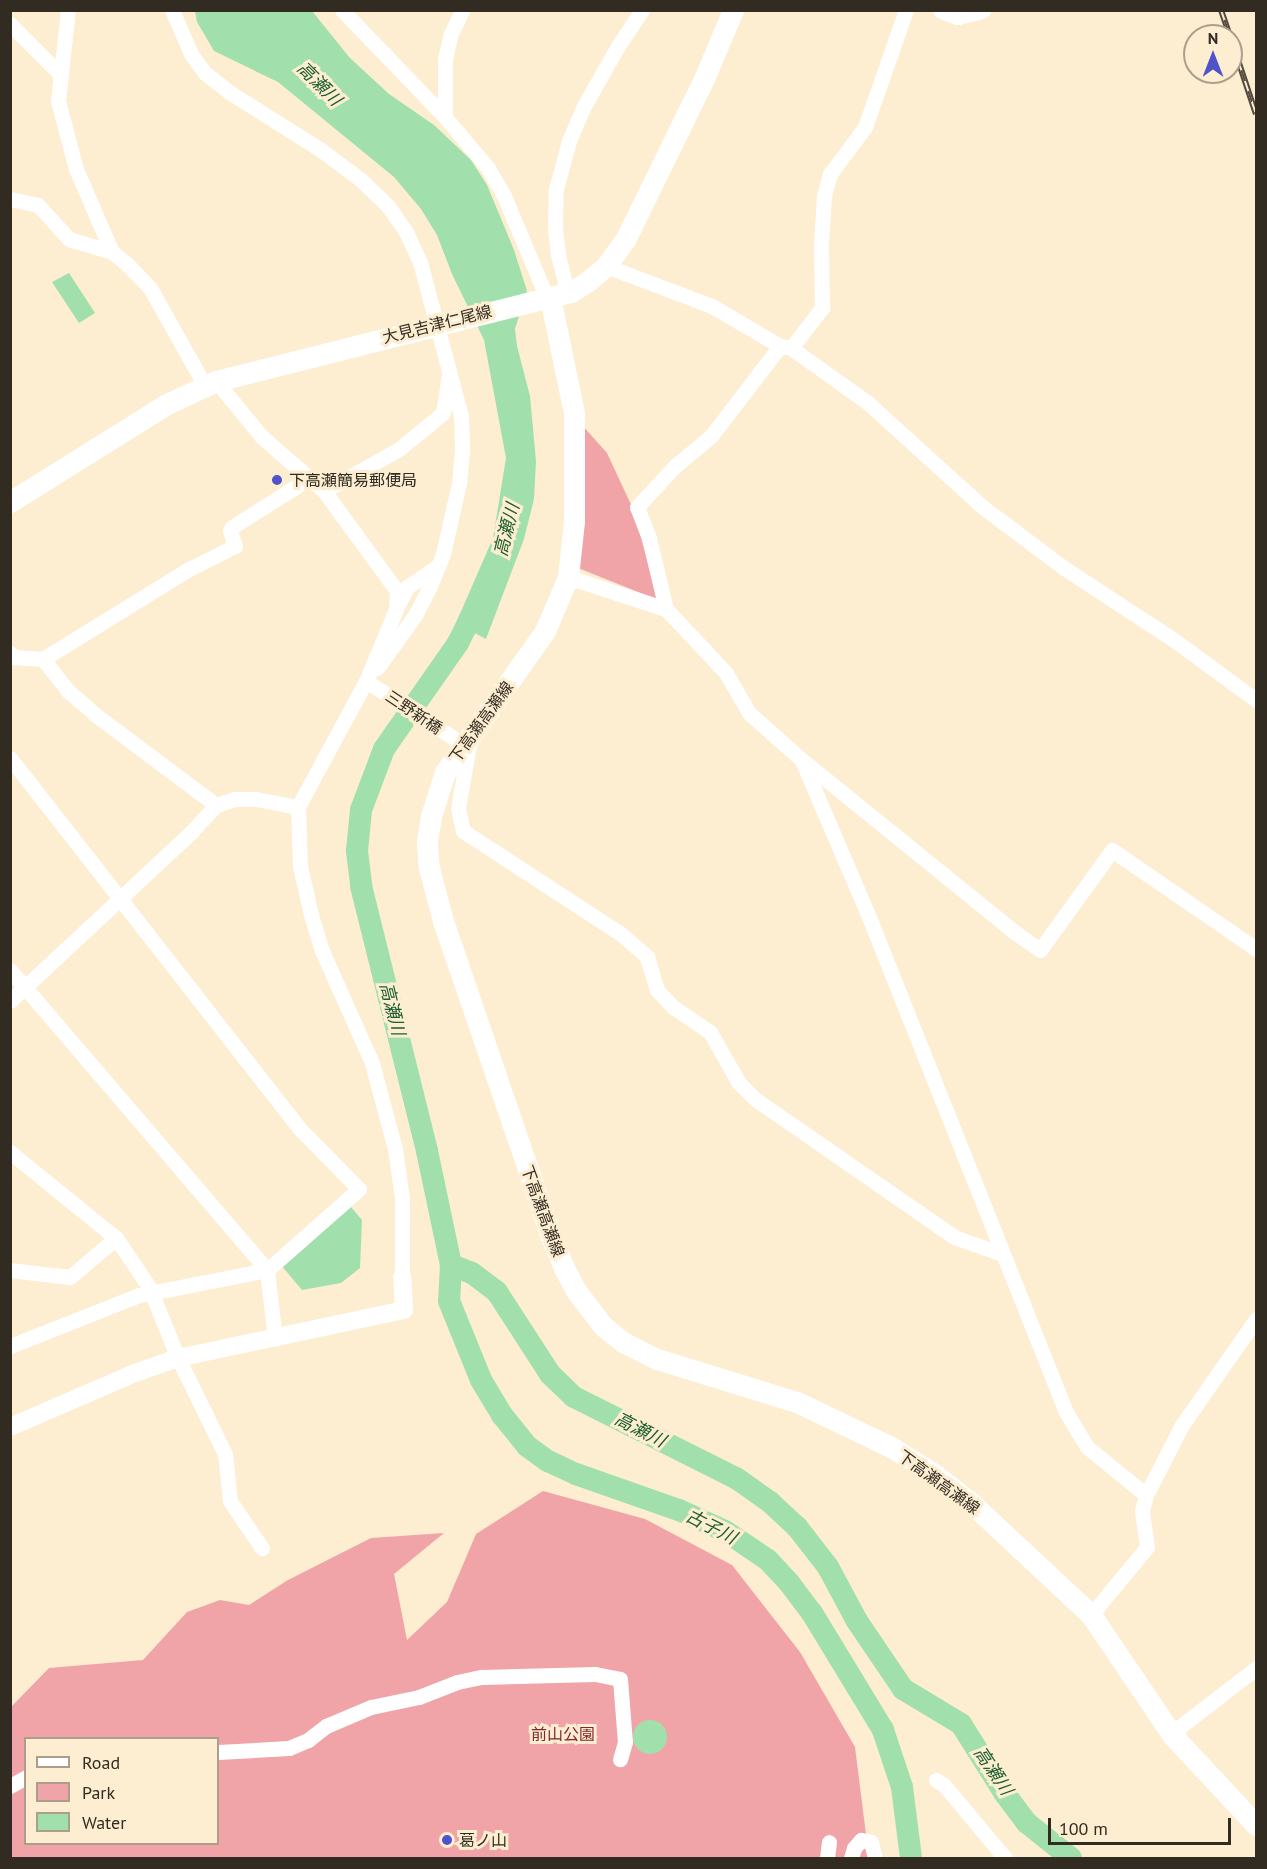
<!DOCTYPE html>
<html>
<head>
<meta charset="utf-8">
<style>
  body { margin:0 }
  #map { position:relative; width:1267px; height:1869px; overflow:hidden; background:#fdedd1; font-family:"PT Sans","Noto Sans JP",sans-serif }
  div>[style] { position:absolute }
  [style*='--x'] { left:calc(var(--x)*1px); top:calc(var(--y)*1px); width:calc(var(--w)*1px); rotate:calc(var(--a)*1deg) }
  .green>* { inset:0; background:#f1a4a7 }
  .water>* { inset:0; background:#a1e0ac }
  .round { border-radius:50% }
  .river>* { height:22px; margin:-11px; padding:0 11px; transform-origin:11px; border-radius:11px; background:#a1e0ac }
  .minor>* { height:15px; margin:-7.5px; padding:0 7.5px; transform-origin:7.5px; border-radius:7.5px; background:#fff }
  .tertiary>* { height:18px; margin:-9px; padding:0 9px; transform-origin:9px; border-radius:9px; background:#fff }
  .secondary>* { height:21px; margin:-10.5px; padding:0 10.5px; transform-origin:10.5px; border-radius:10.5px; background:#fff }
  .rail>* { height:6px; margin-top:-3px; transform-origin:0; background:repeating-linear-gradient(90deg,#fdedd1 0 11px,#534b3e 0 22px); box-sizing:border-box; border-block:2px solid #534b3e }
  .dots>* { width:16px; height:16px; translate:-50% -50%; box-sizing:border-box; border:3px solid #fdedd1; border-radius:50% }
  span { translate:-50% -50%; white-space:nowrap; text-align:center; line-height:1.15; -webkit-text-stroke:6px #fdedd1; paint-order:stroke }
  .street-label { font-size:16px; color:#312b21 }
  .poi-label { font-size:16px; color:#312b21 }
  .left { translate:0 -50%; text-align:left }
  .park-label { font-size:16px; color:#832533 }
  .water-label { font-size:18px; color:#1b5e2f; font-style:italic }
  .frame { position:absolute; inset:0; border:12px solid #312b21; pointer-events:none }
  .legend { position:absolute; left:24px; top:1737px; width:195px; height:108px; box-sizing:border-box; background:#fdedd1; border:2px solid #ab9f8b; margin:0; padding:8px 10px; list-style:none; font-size:18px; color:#312b21 }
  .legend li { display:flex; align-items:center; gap:12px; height:30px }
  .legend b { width:30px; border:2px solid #ab9f8b }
  .north { position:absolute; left:1183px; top:24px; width:60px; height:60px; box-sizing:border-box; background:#fdedd1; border:2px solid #ab9f8b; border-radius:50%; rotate:0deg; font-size:16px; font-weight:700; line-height:24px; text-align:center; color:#312b21 }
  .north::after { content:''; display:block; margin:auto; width:21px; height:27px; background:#4f53c9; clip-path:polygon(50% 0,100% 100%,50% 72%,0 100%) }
  .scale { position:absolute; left:1048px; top:1818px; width:183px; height:27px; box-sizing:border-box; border:3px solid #312b21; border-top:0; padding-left:8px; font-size:18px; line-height:21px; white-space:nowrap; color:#312b21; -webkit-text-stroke:4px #fdedd1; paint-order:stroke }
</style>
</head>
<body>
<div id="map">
  <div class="green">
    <i style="clip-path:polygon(582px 425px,607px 453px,634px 511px,658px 600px,573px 566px)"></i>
    <i style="clip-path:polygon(evenodd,543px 1491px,645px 1519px,732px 1565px,800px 1652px,855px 1747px,869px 1858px,11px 1858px,11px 1707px,49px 1668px,143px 1660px,187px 1612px,220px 1600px,249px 1605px,288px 1580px,371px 1538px,444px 1533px,394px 1574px,407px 1640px,447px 1602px,476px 1534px,543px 1491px,26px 1738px,218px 1738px,218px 1844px,26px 1844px,26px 1738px)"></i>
  </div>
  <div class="water">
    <i style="clip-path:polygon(195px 11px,312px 11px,350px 58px,389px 94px,434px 125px,471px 160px,487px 185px,514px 250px,527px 291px,515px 329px,517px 346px,530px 396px,536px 461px,534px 499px,524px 539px,486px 639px,456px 623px,493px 538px,506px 458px,484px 340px,452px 274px,437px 235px,421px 209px,394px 177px,278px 82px,214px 51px,197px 22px)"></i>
    <i style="clip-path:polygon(69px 273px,95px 313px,79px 323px,52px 282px)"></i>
    <i style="clip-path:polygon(351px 1207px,362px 1220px,360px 1268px,341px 1283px,302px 1290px,281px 1265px)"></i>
    <i class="round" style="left:633px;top:1720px;width:34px;height:34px"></i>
  </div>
  <div class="river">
    <i style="--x:479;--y:601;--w:47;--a:116.6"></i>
    <i style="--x:458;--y:643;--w:129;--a:124.9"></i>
    <i style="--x:384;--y:749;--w:65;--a:110.7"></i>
    <i style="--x:361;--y:810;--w:41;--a:95.6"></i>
    <i style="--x:357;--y:851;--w:35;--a:83"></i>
    <i style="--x:361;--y:886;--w:273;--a:76"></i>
    <i style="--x:427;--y:1151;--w:116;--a:78.1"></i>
    <i style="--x:451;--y:1265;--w:36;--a:93"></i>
    <i style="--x:449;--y:1301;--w:85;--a:67.9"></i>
    <i style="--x:481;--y:1380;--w:41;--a:59"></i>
    <i style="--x:502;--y:1415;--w:40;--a:51"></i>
    <i style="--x:527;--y:1446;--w:26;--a:36"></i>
    <i style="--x:548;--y:1461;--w:31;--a:25"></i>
    <i style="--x:576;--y:1474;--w:109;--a:19.3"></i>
    <i style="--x:679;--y:1510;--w:51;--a:24.5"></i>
    <i style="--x:725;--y:1531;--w:52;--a:34"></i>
    <i style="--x:768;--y:1560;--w:33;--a:47"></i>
    <i style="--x:790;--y:1584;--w:36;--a:53"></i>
    <i style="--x:812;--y:1613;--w:137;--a:58.7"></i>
    <i style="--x:883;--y:1730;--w:60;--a:71.6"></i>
    <i style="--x:902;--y:1787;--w:72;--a:82.8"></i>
    <i style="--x:451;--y:1265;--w:22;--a:21"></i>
    <i style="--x:472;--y:1273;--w:31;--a:37"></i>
    <i style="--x:497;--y:1292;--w:98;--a:57.1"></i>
    <i style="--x:550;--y:1374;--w:33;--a:44"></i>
    <i style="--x:574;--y:1397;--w:181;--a:26.6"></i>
    <i style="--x:736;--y:1478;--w:42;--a:35.2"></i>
    <i style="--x:770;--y:1502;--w:37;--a:43"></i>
    <i style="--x:797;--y:1527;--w:51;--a:52.2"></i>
    <i style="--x:828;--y:1567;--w:61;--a:61.8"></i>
    <i style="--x:857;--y:1621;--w:82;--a:55.9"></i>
    <i style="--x:903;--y:1689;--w:68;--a:31.1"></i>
    <i style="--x:961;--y:1724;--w:83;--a:57.8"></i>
    <i style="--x:1005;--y:1794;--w:36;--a:53"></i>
    <i style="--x:1027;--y:1823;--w:56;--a:38.5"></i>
  </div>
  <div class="minor">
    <i style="--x:68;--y:10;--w:92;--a:96.3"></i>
    <i style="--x:58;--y:101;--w:70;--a:75.2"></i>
    <i style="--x:76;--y:169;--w:90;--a:66.6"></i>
    <i style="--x:172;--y:10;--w:48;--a:66.6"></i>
    <i style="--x:191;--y:54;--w:24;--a:54"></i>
    <i style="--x:205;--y:73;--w:31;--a:38"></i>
    <i style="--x:229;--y:92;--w:109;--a:32.2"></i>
    <i style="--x:321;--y:150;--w:50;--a:36.9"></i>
    <i style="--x:361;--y:180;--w:37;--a:44"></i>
    <i style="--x:388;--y:206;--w:32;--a:55"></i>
    <i style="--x:406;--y:232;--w:33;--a:65"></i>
    <i style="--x:420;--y:262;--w:159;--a:75.1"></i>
    <i style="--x:461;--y:416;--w:34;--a:88"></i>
    <i style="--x:462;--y:450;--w:33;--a:95"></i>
    <i style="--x:459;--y:483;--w:73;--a:102.7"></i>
    <i style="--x:443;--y:554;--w:37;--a:112"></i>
    <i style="--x:429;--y:588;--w:29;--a:117"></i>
    <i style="--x:416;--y:614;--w:67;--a:125.8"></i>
    <i style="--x:342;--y:10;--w:149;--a:46.1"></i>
    <i style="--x:445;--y:117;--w:67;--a:49.9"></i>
    <i style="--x:488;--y:168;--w:32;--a:60"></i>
    <i style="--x:504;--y:196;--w:101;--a:67.2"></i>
    <i style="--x:543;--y:289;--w:11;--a:49"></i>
    <i style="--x:10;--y:24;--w:71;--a:45"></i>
    <i style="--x:445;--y:117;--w:58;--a:-90"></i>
    <i style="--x:445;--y:59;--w:26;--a:-77"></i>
    <i style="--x:451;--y:34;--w:26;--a:-65"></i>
    <i style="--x:10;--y:199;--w:29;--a:12"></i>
    <i style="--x:38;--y:205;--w:46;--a:47.6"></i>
    <i style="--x:69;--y:239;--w:45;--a:16.8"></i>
    <i style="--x:112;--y:252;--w:19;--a:39"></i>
    <i style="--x:127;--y:264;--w:33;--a:46"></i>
    <i style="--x:150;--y:288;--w:112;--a:60.7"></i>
    <i style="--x:606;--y:266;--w:113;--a:20.7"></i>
    <i style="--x:712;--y:306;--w:79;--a:30.5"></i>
    <i style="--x:780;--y:346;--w:11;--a:10"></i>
    <i style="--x:791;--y:348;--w:95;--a:35.5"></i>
    <i style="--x:868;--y:403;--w:156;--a:42.2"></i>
    <i style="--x:984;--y:508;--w:100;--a:36.9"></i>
    <i style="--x:1064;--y:568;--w:131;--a:33.2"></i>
    <i style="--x:1174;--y:640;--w:102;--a:36.2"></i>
    <i style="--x:571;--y:292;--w:11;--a:-124"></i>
    <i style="--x:565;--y:283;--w:30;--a:-104"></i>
    <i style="--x:558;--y:254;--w:26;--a:-97"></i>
    <i style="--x:555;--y:228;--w:39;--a:-89"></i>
    <i style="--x:556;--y:189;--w:50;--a:-74.8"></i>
    <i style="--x:569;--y:141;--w:38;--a:-67"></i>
    <i style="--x:584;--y:106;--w:69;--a:-60.5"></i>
    <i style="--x:618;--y:46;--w:43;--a:-56.3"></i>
    <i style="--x:791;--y:348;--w:51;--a:-52.2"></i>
    <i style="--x:822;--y:308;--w:63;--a:-90.9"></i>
    <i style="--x:821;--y:245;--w:49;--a:-86.5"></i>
    <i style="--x:824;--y:196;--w:23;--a:-75"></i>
    <i style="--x:830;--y:174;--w:59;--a:-53.3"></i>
    <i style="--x:865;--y:127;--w:124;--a:-70.7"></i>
    <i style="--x:216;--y:381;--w:72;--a:50.6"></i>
    <i style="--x:262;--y:437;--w:82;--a:41.1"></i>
    <i style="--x:324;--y:491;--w:124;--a:53.9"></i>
    <i style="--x:397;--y:591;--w:18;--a:93"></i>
    <i style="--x:396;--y:609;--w:78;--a:112.6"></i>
    <i style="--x:366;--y:681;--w:143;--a:118.4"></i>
    <i style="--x:298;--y:807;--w:59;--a:88.1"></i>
    <i style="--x:300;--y:866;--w:50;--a:77.3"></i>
    <i style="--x:311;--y:915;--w:38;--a:73"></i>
    <i style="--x:322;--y:951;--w:123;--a:65.9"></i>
    <i style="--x:372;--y:1063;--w:89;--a:75"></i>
    <i style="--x:395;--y:1149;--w:49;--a:81.9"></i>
    <i style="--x:402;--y:1198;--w:79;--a:90"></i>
    <i style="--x:324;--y:491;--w:86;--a:-29.2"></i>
    <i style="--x:399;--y:449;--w:57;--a:-39.3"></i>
    <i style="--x:443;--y:413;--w:37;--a:-81"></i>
    <i style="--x:568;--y:577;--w:103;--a:18.1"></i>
    <i style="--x:666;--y:609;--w:88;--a:46.8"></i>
    <i style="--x:726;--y:673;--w:46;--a:60.1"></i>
    <i style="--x:749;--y:713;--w:71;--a:41.6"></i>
    <i style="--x:802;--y:760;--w:272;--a:39"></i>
    <i style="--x:1013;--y:931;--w:33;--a:35"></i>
    <i style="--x:1040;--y:950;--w:123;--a:-54.2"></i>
    <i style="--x:1112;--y:850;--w:175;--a:34.5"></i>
    <i style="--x:399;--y:603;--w:18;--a:-63"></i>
    <i style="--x:407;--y:587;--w:37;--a:-34"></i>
    <i style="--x:666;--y:609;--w:73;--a:-103.5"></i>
    <i style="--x:649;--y:538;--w:33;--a:-111"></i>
    <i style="--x:637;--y:507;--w:56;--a:-47.2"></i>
    <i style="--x:675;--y:466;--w:47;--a:-39.8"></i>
    <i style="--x:711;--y:436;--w:113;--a:-52.5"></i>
    <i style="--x:10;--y:653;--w:6;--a:45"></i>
    <i style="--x:14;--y:657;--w:29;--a:4"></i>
    <i style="--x:43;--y:659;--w:172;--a:-31.7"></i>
    <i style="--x:189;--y:569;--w:51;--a:-26.6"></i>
    <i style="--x:235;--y:546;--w:16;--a:-108"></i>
    <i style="--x:230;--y:531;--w:4;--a:-63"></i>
    <i style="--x:232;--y:527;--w:93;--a:-32.3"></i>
    <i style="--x:43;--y:659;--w:39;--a:52"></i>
    <i style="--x:67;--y:690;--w:35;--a:41"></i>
    <i style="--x:93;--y:713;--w:154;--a:36.8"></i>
    <i style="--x:366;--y:681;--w:116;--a:33"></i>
    <i style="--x:463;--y:744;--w:6;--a:9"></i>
    <i style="--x:469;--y:745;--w:65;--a:99.8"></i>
    <i style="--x:458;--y:809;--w:23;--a:77"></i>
    <i style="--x:463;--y:831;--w:189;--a:33.1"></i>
    <i style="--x:621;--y:934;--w:35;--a:41"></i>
    <i style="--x:647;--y:957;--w:34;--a:73"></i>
    <i style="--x:657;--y:990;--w:23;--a:47"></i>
    <i style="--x:673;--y:1007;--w:45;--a:34"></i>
    <i style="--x:710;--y:1032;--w:59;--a:60.4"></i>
    <i style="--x:739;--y:1083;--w:23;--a:45"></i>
    <i style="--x:755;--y:1099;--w:242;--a:34.7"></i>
    <i style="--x:954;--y:1237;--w:51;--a:19.5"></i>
    <i style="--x:10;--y:758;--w:471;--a:52"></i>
    <i style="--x:300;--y:1129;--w:84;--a:45.5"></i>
    <i style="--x:359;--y:1189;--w:123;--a:138.6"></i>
    <i style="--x:267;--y:1270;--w:130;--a:168.9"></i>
    <i style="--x:139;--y:1295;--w:139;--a:158.4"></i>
    <i style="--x:803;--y:763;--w:173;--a:66.8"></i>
    <i style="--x:871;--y:922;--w:527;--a:68.3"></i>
    <i style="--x:1066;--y:1412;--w:41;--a:59"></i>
    <i style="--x:1087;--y:1447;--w:76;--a:39.1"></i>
    <i style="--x:10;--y:970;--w:395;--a:49.4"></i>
    <i style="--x:267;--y:1270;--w:69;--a:83.4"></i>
    <i style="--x:10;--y:1001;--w:249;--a:-43"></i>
    <i style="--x:192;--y:831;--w:35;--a:-47"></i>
    <i style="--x:216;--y:805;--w:19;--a:-18"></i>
    <i style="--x:234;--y:799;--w:22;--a:0"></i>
    <i style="--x:256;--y:799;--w:43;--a:10.8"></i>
    <i style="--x:10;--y:1152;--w:136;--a:39.1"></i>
    <i style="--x:116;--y:1238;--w:59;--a:56"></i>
    <i style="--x:149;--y:1287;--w:77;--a:67.8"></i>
    <i style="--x:178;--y:1358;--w:107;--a:63.9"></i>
    <i style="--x:225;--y:1454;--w:47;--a:83.9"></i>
    <i style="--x:230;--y:1501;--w:57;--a:55.8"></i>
    <i style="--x:10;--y:1270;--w:60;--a:6.7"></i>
    <i style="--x:70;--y:1277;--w:60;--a:-40.3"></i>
    <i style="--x:1091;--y:1615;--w:88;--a:-50.5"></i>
    <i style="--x:1147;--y:1547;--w:36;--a:-98"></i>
    <i style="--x:1142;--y:1511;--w:16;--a:-76"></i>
    <i style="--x:1146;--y:1495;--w:79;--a:-62.8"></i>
    <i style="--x:1182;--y:1425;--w:129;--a:-55.1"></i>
    <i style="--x:1173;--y:1736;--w:13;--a:-51"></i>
    <i style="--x:1181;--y:1726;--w:95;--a:-37.7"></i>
    <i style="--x:218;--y:1752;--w:71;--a:-3.2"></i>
    <i style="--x:289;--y:1748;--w:21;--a:-23"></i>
    <i style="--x:308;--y:1740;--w:23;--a:-38"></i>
    <i style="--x:326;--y:1726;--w:49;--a:-22.9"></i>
    <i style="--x:371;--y:1707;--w:49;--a:-11.8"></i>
    <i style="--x:419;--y:1697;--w:41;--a:-21.5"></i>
    <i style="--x:457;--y:1682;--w:25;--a:-12"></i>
    <i style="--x:481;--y:1677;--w:114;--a:-1.5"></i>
    <i style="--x:595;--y:1674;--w:25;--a:11"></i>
    <i style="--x:620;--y:1679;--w:63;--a:85.5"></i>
    <i style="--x:625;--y:1742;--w:18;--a:106"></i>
    <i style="--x:936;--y:1780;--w:9;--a:32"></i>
    <i style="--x:944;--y:1785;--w:95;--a:50.1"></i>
    <i style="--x:10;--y:1786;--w:18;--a:-29"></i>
    <i style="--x:827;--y:1858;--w:16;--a:-83"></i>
    <i style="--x:851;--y:1858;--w:10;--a:-73"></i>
    <i style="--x:854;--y:1848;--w:11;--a:-49"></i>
    <i style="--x:861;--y:1840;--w:10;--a:11"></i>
    <i style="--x:871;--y:1842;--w:16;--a:76"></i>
  </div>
  <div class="tertiary">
    <i style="--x:942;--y:10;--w:17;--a:21"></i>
    <i style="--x:958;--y:16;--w:25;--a:-14"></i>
    <i style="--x:10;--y:1427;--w:136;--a:-23.4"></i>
    <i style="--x:135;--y:1373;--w:46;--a:-19.2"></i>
    <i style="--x:178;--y:1358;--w:231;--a:-12"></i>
    <i style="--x:404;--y:1310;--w:33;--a:-93"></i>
  </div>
  <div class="secondary">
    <i style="--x:550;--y:297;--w:118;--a:78.3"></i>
    <i style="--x:574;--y:413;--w:108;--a:90"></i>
    <i style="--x:574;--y:521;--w:56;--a:96.1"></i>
    <i style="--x:568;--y:577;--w:59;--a:113.1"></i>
    <i style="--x:545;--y:631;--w:173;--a:125.3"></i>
    <i style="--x:445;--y:772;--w:46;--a:107.7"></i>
    <i style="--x:431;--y:816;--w:26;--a:99"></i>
    <i style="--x:427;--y:842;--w:26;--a:86"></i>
    <i style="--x:429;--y:868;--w:55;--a:75.2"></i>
    <i style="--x:443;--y:921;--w:334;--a:71.1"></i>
    <i style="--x:551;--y:1237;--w:34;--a:67"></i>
    <i style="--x:564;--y:1268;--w:27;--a:62"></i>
    <i style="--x:577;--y:1292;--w:43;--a:52.6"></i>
    <i style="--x:603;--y:1326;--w:26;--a:39"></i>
    <i style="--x:623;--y:1342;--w:38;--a:27"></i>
    <i style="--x:657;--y:1359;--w:146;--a:17.1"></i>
    <i style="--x:797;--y:1402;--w:104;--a:25.6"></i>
    <i style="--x:891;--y:1447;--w:49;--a:31.8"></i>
    <i style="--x:933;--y:1473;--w:47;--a:38.1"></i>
    <i style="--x:970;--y:1502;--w:166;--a:43"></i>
    <i style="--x:1091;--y:1615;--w:146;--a:55.9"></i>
    <i style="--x:1173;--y:1736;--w:122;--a:47"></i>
    <i style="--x:10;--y:502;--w:183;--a:-32"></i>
    <i style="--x:165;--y:405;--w:56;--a:-25.2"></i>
    <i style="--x:216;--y:381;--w:366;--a:-14.1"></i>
    <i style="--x:571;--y:292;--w:19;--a:-32"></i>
    <i style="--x:587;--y:282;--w:25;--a:-40"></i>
    <i style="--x:606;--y:266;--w:34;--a:-54"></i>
    <i style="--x:626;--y:238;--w:177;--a:-63.9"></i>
    <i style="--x:704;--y:79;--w:75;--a:-67.2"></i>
  </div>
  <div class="rail">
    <i style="--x:1221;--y:10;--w:28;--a:71"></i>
    <i style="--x:1231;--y:39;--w:79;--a:71.6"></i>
  </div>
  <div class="dots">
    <i style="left:277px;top:480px;background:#4f53c9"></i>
    <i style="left:447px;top:1840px;background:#4f53c9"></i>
  </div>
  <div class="street-label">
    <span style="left:437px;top:324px;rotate:-14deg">大見吉津仁尾線</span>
    <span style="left:414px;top:712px;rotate:34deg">三野新橋</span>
    <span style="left:481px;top:722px;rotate:-54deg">下高瀬高瀬線</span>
    <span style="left:543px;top:1211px;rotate:70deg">下高瀬高瀬線</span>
    <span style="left:939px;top:1482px;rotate:36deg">下高瀬高瀬線</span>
  </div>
  <div class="poi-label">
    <span class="left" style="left:289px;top:480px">下高瀬簡易郵便局</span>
    <span class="left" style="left:459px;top:1840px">葛ノ山</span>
  </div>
  <div class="park-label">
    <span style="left:563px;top:1734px">前山公園</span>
  </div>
  <div class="water-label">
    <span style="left:319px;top:84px;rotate:45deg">高瀬川</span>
    <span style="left:507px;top:530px;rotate:-76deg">高瀬川</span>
    <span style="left:392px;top:1009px;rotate:76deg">高瀬川</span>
    <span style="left:640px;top:1430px;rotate:27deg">高瀬川</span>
    <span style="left:711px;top:1527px;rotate:27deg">古子川</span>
    <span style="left:993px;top:1771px;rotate:56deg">高瀬川</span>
  </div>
  <div class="frame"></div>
  <ul class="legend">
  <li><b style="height:8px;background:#fff"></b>Road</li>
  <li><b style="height:16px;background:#f1a4a7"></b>Park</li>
  <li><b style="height:16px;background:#a1e0ac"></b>Water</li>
  </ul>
  <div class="north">N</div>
  <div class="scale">100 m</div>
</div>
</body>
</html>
